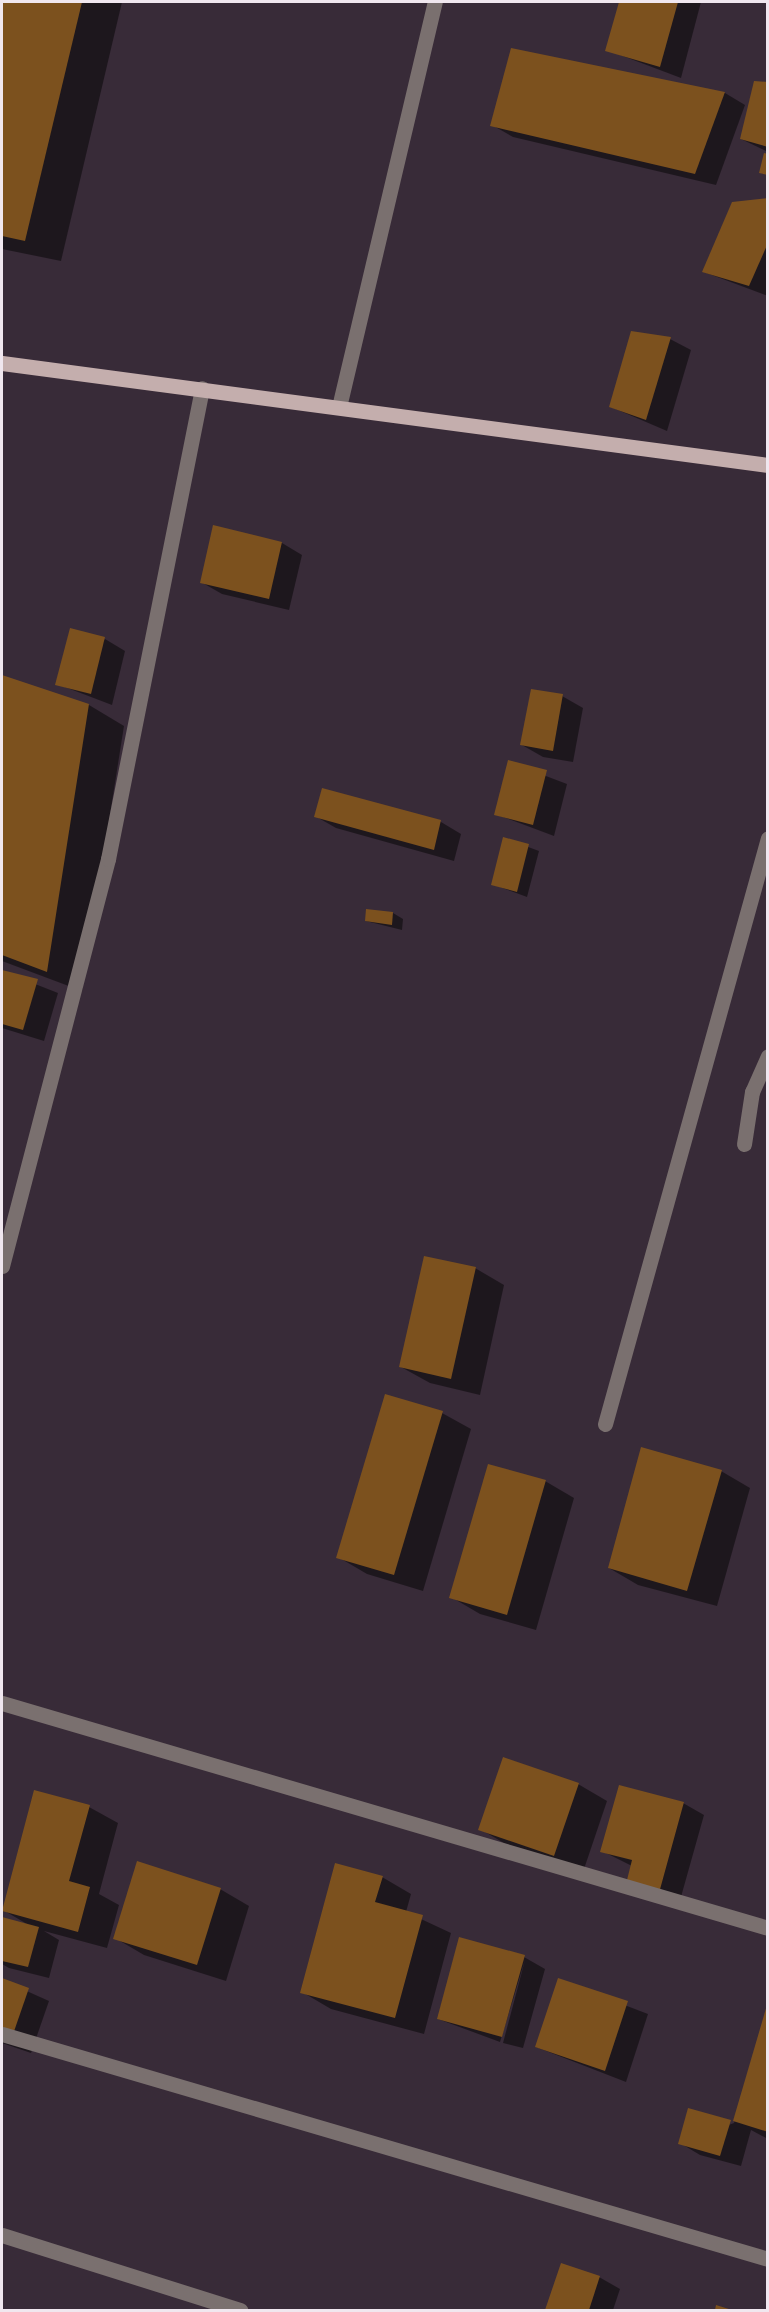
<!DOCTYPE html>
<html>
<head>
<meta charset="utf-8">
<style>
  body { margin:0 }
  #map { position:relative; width:769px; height:2312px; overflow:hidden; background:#382b38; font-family:Poppins,sans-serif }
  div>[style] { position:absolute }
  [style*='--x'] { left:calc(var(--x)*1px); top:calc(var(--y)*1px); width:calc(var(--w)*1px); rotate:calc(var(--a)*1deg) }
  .shadow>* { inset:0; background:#0007 }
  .building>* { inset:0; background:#7c511e }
  .minor>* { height:15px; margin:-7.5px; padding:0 7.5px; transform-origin:7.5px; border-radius:7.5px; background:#7a706f }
  .major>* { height:15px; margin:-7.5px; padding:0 7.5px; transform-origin:7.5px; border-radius:7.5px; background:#c4aead }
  span { translate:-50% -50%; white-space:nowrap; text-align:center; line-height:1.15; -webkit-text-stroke:5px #382b38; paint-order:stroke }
  .frame { position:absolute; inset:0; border:3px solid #f0e7ef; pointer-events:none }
</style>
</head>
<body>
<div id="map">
  <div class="shadow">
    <i style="clip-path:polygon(2px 2px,122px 2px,61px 261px,2px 249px)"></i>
    <i style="clip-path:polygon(621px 2px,701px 2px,681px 78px,607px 50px)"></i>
    <i style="clip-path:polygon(512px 50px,725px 93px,745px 105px,716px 185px,513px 137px,492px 125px)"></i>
    <i style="clip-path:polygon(768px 83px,768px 152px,741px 139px)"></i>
    <i style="clip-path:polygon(768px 200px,768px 296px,704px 272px)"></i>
    <i style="clip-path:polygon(670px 339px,691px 350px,667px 431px,611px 407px)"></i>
    <i style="clip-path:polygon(214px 527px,282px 543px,302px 555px,289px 610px,222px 594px,201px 582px)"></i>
    <i style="clip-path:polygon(105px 639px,125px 651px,112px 705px,57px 684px)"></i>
    <i style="clip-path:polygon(2px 676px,89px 705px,124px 726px,82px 991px,2px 961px)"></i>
    <i style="clip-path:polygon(562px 696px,583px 708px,573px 762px,543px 757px,522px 745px)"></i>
    <i style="clip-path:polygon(509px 762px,567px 784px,554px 836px,495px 814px)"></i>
    <i style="clip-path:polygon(323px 789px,441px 822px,461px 834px,454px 861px,336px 828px,315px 816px)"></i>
    <i style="clip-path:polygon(504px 838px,539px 851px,527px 897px,492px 884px)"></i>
    <i style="clip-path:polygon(393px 913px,403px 919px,402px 930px,366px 921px)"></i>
    <i style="clip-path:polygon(2px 971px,58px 993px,44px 1041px,2px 1028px)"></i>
    <i style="clip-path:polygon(475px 1268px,504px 1285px,480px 1395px,430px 1383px,401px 1367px)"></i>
    <i style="clip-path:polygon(442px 1413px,471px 1429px,423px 1591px,367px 1574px,338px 1557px)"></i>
    <i style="clip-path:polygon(721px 1471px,750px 1488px,717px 1606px,638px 1585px,609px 1568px)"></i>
    <i style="clip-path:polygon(545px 1481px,574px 1498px,536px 1630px,480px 1614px,451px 1597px)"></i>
    <i style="clip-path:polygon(578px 1784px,607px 1801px,583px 1872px,509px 1846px,480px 1829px)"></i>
    <i style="clip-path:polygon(683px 1803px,704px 1815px,679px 1904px,648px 1896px,632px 1866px,602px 1851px)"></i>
    <i style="clip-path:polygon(89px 1807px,118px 1823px,99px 1894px,119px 1905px,107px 1948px,44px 1931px,59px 1940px,49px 1978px,9px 1968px,2px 1964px,2px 1919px,27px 1924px,3px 1910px)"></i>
    <i style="clip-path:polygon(382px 1877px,411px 1894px,406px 1912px,451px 1933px,424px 2034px,331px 2009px,302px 1992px)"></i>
    <i style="clip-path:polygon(220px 1889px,249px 1906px,226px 1981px,144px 1955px,115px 1938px)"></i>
    <i style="clip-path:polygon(524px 1957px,545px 1969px,523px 2048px,503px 2043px,525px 1960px,500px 2042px,438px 2019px)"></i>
    <i style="clip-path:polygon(2px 1980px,49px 2001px,31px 2053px,2px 2043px)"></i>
    <i style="clip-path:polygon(559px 1980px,648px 2014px,626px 2082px,536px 2047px)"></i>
    <i style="clip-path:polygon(768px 2008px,768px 2139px,751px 2130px,741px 2166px,700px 2155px,680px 2143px,734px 2123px)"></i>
    <i style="clip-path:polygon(599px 2277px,620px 2289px,613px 2310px,547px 2309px)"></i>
  </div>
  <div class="building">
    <i style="clip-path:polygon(2px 2px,82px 2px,25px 241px,2px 236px)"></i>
    <i style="clip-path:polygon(619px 2px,678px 2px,660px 67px,605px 51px)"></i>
    <i style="clip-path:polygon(511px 48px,725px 92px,695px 174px,490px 126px)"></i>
    <i style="clip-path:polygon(754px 81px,768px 82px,768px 147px,740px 139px)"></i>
    <i style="clip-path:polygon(764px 153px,768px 154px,768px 175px,759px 173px)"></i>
    <i style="clip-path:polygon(768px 198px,768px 243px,749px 286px,702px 272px,732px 202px)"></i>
    <i style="clip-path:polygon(631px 331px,671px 337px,646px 420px,609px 407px)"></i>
    <i style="clip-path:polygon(213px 525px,282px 542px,269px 599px,200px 583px)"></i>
    <i style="clip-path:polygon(70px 628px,105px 637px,91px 694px,55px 685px)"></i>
    <i style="clip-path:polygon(2px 675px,89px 704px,47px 972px,2px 955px)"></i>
    <i style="clip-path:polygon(531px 689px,563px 694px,553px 751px,520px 745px)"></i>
    <i style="clip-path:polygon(508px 760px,547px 770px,533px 825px,494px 815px)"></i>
    <i style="clip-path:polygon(322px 788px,441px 820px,434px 850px,314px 817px)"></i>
    <i style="clip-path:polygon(503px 837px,529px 844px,517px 892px,491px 885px)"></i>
    <i style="clip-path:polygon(366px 909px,393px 912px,392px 925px,365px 921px)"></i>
    <i style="clip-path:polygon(2px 970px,38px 979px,23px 1030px,2px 1024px)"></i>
    <i style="clip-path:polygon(424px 1256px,476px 1267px,451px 1379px,399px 1367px)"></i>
    <i style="clip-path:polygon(385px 1394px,443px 1411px,394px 1575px,336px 1558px)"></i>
    <i style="clip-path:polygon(641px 1447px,722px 1470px,687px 1591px,608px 1568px)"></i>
    <i style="clip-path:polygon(488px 1464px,546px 1480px,507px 1615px,449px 1598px)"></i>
    <i style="clip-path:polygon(503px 1757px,579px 1783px,554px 1856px,478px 1830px)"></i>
    <i style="clip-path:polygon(619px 1785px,684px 1802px,659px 1893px,626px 1884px,632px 1860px,600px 1852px)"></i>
    <i style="clip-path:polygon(34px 1790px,90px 1805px,69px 1881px,90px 1887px,78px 1932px,2px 1911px)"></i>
    <i style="clip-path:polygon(137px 1861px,221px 1888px,197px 1965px,113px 1939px)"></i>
    <i style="clip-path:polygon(335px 1863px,383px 1876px,375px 1902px,423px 1915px,395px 2018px,300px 1993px)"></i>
    <i style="clip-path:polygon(2px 1917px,39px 1927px,28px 1967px,2px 1961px)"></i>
    <i style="clip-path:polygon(459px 1937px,525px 1955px,502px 2037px,437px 2019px)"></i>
    <i style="clip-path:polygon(2px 1978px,29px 1988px,10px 2043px,2px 2040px)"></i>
    <i style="clip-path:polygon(558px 1978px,628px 2001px,605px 2071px,535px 2047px)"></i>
    <i style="clip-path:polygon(767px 2005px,768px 2005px,768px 2132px,733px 2121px)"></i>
    <i style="clip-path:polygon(688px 2108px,731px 2120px,720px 2156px,678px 2144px)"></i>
    <i style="clip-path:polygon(561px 2263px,600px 2276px,589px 2310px,545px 2310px)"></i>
    <i style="clip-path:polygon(716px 2305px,732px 2310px,715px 2310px)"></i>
  </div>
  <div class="minor">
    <i style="--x:339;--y:407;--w:416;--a:-76.7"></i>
    <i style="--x:744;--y:1144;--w:53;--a:-81.3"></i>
    <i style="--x:752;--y:1092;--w:39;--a:-66"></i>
    <i style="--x:2;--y:1266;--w:421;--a:-75.4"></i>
    <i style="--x:108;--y:859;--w:480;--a:-78.7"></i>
    <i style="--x:605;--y:1424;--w:608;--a:-74.46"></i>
    <i style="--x:2;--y:1703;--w:798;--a:16.37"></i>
    <i style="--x:2;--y:2034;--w:798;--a:16.37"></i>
    <i style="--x:2;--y:2235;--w:250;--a:17.5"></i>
  </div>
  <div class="major">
    <i style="--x:2;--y:363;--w:773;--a:7.58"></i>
  </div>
  <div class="frame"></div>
</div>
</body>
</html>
